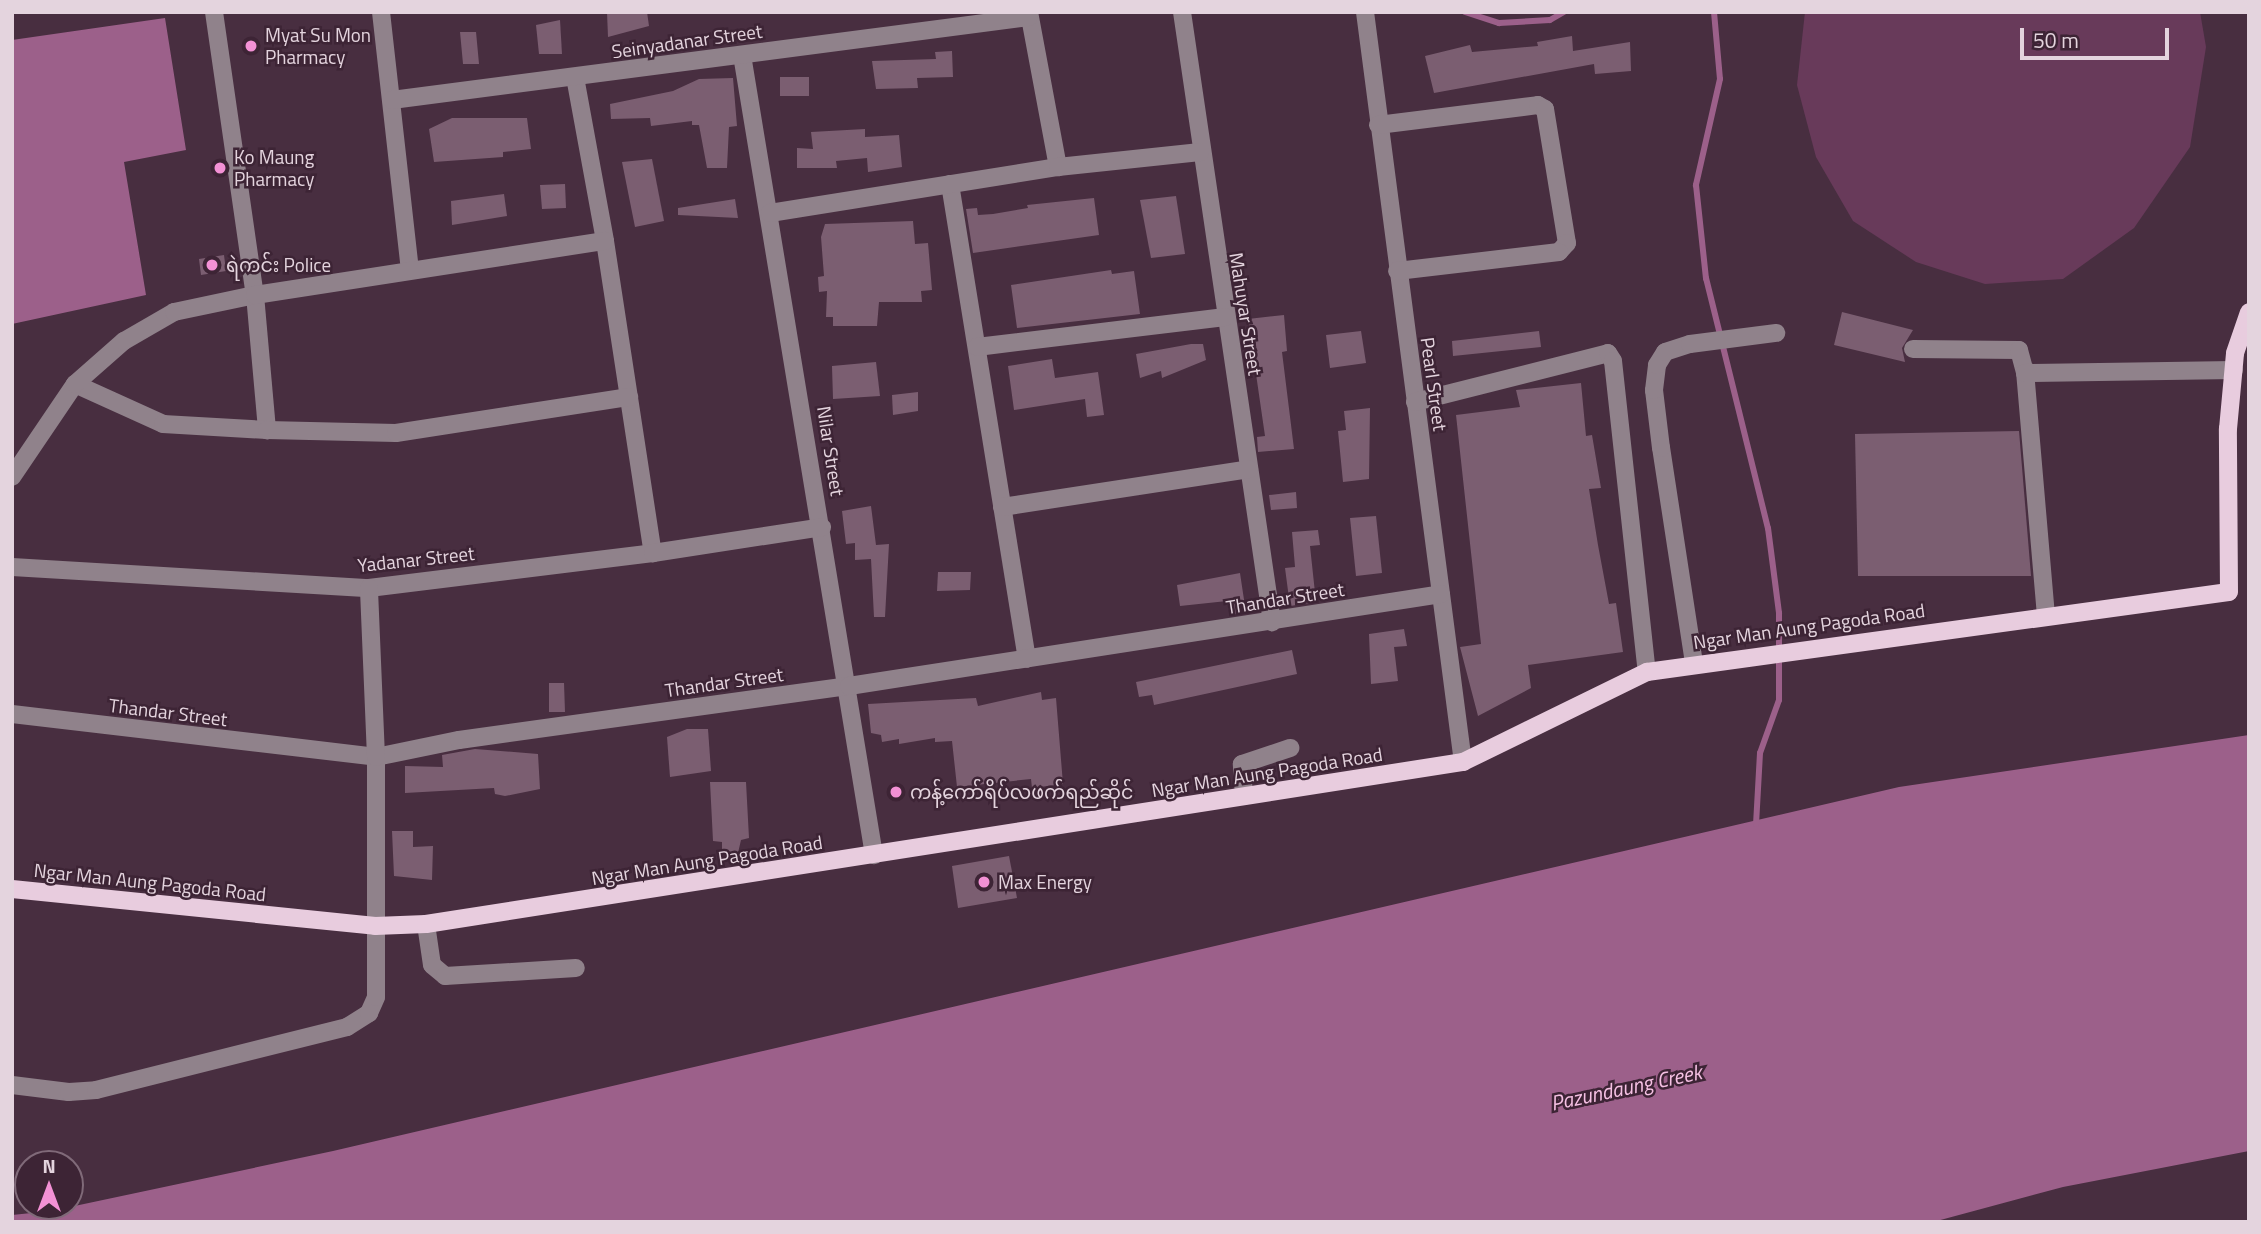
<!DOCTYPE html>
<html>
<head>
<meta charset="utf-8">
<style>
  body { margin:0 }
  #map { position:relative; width:2261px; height:1234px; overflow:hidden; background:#482e40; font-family:"Titillium Web","Noto Sans Myanmar",sans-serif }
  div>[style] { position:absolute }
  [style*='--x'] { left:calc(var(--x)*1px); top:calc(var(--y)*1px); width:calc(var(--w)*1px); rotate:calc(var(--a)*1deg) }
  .green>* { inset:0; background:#683a5a }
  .water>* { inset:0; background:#9c608a }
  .stream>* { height:6px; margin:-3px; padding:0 3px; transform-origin:3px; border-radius:3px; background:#9c608a }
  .building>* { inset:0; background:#7b5e71 }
  .minor>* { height:18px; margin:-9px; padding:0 9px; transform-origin:9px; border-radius:9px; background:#90828b }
  .major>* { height:18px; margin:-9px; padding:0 9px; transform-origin:9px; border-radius:9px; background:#e8ccde }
  .dots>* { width:19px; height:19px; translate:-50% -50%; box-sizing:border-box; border:4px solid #3d2435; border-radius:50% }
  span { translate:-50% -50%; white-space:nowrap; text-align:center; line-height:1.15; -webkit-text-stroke:5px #3d2435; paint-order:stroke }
  .poi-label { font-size:19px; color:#e4d4de }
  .left { translate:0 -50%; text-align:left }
  .street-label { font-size:19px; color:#e4d4de }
  .water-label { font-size:21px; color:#f6c1e4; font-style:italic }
  .frame { position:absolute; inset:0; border:14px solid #e4d4de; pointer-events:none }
  .north { position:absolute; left:14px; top:1150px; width:70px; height:70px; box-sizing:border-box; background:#3d2435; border:2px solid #806a79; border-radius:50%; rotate:0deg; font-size:19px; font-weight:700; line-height:28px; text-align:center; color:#e4d4de }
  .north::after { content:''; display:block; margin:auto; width:24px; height:32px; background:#f391d5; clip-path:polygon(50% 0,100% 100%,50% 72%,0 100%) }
  .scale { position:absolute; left:2020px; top:28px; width:149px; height:32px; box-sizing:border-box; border:4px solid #e4d4de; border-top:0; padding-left:9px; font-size:21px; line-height:24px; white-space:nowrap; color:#e4d4de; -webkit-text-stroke:5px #3d2435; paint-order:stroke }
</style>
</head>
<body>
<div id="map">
  <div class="green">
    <i style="clip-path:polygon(1805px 12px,2200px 12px,2206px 47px,2190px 147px,2134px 228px,2063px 279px,1985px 284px,1916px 262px,1853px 221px,1816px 157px,1797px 85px)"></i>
  </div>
  <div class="water">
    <i style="clip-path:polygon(165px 18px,186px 150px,124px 162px,146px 295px,12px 324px,12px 40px)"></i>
    <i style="clip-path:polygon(2249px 735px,2249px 1151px,2063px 1187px,1933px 1222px,12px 1222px,12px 1215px,51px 1211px,333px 1151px,1899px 787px)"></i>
  </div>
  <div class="stream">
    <i style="--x:1465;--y:12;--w:36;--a:18"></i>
    <i style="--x:1499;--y:23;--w:51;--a:-3.4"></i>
    <i style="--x:1550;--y:20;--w:16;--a:-30"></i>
    <i style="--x:1714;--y:12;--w:67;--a:84.9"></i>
    <i style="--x:1720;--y:79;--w:109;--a:102.8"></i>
    <i style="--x:1696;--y:185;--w:94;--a:83.9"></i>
    <i style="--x:1706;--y:278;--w:258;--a:76.1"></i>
    <i style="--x:1768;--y:528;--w:86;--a:82.6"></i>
    <i style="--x:1779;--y:613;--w:87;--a:90"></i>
    <i style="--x:1779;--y:700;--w:56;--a:109.7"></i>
    <i style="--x:1760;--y:753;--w:71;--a:93.2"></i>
  </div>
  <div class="building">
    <i style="clip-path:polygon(607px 12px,647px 12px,649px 26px,608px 37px)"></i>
    <i style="clip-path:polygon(560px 20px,562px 54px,539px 54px,536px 25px)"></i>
    <i style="clip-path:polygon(460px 32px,476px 32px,479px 64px,463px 64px)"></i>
    <i style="clip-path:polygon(1572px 36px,1573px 51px,1630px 42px,1631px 71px,1595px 74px,1594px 64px,1434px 93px,1425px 56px,1470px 45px,1472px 52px,1538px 46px,1537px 42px)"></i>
    <i style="clip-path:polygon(952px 51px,953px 77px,917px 78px,918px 88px,876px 89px,872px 61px,936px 59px,935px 52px)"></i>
    <i style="clip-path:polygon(780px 77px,809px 77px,809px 96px,780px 96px)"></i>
    <i style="clip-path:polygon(733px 78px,737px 126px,729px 127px,727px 168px,707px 168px,699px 125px,692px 125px,692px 121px,651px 126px,650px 118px,611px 119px,610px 104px,673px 91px,699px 79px)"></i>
    <i style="clip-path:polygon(452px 118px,527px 118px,531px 149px,503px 152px,503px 157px,434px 162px,429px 129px)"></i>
    <i style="clip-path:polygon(865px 129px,865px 137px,899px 135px,902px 167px,868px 172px,867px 158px,836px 161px,837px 168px,797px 168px,797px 148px,813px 149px,811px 132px)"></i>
    <i style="clip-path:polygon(652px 159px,664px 221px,635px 227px,622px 162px)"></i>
    <i style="clip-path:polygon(565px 184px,566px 208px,542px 209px,540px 185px)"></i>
    <i style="clip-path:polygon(504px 194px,507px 216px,452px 225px,451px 201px)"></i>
    <i style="clip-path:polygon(1176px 196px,1185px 254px,1151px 258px,1140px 200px)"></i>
    <i style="clip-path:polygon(1094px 198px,1099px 235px,973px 253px,966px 209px,977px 208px,978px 215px,993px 214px,1028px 208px,1027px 205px)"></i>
    <i style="clip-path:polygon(735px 199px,738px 218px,678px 215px,678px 208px)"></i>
    <i style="clip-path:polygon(913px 221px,915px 244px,928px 243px,932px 290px,921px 291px,922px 302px,879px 302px,877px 326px,833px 326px,833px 317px,826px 317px,827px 291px,819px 292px,818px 277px,824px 276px,821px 237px,825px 224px)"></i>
    <i style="clip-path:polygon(224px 255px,226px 271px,201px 275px,199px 259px)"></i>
    <i style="clip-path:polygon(1111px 270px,1112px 274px,1134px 271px,1140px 314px,1017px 328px,1011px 285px)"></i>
    <i style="clip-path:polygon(1842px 312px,1913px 330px,1902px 348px,1905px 362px,1834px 345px)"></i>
    <i style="clip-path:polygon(1284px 315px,1287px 351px,1282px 352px,1294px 449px,1258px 452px,1257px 437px,1265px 436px,1248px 319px)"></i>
    <i style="clip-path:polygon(1361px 331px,1366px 363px,1330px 368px,1326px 335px)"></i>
    <i style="clip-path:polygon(1539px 331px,1541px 347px,1453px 356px,1452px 341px)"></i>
    <i style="clip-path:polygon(1191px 344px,1203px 344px,1206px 360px,1162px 378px,1161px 371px,1140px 378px,1136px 354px)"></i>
    <i style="clip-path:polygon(1052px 359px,1055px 378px,1098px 372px,1104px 415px,1087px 417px,1085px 399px,1014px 410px,1008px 366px)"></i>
    <i style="clip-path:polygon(876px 362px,880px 396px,833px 399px,832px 366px)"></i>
    <i style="clip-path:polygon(1581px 383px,1586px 436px,1592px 435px,1601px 488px,1589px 489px,1598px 545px,1609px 604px,1616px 603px,1623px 652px,1528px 665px,1531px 688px,1478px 716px,1460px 647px,1481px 644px,1456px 415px,1520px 407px,1516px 390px)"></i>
    <i style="clip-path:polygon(918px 392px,918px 411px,893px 415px,892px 395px)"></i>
    <i style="clip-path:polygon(1370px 408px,1369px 479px,1343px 482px,1338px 431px,1346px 430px,1344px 411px)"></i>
    <i style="clip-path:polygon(2019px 431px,2031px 576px,1858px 576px,1855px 434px)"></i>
    <i style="clip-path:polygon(1296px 492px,1297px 508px,1271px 510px,1269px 495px)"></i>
    <i style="clip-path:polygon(871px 506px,876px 545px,889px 544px,885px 617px,874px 617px,871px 559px,855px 560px,855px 543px,846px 544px,842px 511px)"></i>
    <i style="clip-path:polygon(1376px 516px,1382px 573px,1356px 576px,1350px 518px)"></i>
    <i style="clip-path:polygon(1318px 530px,1320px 545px,1310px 546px,1316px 602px,1290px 606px,1285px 568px,1295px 567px,1292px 532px)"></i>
    <i style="clip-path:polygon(938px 572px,971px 572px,970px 590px,937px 591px)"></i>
    <i style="clip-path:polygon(1240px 573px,1246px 613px,1230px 615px,1227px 601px,1180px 606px,1177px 585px)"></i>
    <i style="clip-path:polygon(1404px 629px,1407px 646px,1394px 647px,1398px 681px,1371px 684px,1369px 634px)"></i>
    <i style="clip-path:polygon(1292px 650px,1297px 674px,1154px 705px,1152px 695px,1139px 697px,1136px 682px)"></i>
    <i style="clip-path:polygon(549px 683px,564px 683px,565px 712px,549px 712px)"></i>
    <i style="clip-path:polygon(1041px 692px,1042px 700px,1056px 698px,1063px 784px,1032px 788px,1031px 779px,957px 787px,952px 741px,935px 742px,935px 738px,899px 744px,899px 739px,882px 742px,881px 735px,871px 733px,868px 704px,976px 698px,978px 706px)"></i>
    <i style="clip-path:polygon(687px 729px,708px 729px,711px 771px,670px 777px,667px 737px)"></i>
    <i style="clip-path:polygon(475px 749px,538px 754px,540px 789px,505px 796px,495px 794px,494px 788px,405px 793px,405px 766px,443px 767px,442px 755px)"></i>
    <i style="clip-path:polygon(710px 782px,746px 782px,749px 838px,741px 840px,738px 853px,722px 853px,722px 842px,713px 841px)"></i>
    <i style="clip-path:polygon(392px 831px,413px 831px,413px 847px,433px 846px,432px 880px,394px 876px)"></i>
    <i style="clip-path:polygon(1009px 856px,1017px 898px,958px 908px,952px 866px)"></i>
  </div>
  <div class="minor">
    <i style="--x:214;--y:12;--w:286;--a:81.8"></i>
    <i style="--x:255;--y:295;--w:136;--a:84.9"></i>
    <i style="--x:381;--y:12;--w:260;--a:83.6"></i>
    <i style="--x:1029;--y:12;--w:158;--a:79.4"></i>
    <i style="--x:1182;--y:12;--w:617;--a:81.61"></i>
    <i style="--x:1365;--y:12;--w:756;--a:82.56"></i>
    <i style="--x:742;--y:55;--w:811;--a:80.63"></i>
    <i style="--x:575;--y:77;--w:167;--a:79.6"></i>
    <i style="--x:605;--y:241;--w:316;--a:81.3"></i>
    <i style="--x:392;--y:100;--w:642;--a:-7.42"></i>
    <i style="--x:1378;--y:125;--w:161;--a:-7.1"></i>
    <i style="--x:1538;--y:105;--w:8;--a:30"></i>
    <i style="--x:1545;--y:109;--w:136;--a:80.7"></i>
    <i style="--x:1567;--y:243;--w:12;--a:132"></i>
    <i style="--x:1559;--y:252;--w:163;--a:173.3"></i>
    <i style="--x:950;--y:184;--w:481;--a:80.8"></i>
    <i style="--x:770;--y:213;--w:292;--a:-9.1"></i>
    <i style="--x:1058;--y:167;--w:143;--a:-6"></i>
    <i style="--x:977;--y:347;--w:250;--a:-6.9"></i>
    <i style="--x:1913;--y:349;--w:106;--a:0.5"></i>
    <i style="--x:2019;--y:350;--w:24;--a:75"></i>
    <i style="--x:75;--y:384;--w:97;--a:24.4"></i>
    <i style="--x:163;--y:424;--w:104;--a:3.3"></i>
    <i style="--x:267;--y:430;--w:129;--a:1.3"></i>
    <i style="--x:396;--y:433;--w:236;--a:-8.8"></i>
    <i style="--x:1415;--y:402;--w:199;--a:-14.2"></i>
    <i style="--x:1608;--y:353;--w:9;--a:58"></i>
    <i style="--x:1613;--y:361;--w:313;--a:83.8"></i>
    <i style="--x:12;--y:477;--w:112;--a:-55.9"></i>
    <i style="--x:75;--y:384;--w:65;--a:-41.3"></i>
    <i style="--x:124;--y:341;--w:58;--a:-30.1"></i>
    <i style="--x:174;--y:312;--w:83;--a:-11.9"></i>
    <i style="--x:255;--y:295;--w:354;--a:-8.8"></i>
    <i style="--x:1002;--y:507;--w:250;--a:-8.7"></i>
    <i style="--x:12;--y:567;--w:358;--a:3.4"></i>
    <i style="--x:369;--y:588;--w:286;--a:-7"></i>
    <i style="--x:653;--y:553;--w:171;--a:-8.7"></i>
    <i style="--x:2046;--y:616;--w:244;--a:-94.9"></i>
    <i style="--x:2025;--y:373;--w:209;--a:-0.8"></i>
    <i style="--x:1694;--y:663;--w:218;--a:-98.7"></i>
    <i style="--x:1661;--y:448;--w:58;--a:-96.9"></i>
    <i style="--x:1654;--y:390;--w:25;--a:-83"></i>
    <i style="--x:1657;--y:365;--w:15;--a:-58"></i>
    <i style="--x:1665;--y:352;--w:26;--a:-18"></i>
    <i style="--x:1690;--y:344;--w:87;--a:-7.3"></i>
    <i style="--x:12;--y:714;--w:367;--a:6.7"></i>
    <i style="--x:376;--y:757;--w:85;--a:-11.6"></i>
    <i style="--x:459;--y:740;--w:394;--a:-7.9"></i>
    <i style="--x:849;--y:686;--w:599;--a:-8.83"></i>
    <i style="--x:1244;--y:796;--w:32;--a:-94"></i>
    <i style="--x:1242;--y:764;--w:51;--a:-18.4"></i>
    <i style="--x:426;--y:924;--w:41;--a:81.7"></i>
    <i style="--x:432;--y:965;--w:17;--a:40"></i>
    <i style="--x:445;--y:976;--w:131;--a:-3.5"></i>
    <i style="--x:12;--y:1085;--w:57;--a:7"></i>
    <i style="--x:69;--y:1092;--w:27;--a:-4"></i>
    <i style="--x:96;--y:1090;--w:259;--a:-14.1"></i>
    <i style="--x:347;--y:1027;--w:26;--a:-32"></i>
    <i style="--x:369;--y:1013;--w:17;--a:-66"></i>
    <i style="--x:376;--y:997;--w:240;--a:-90"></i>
    <i style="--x:376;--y:757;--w:169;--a:-92.4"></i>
  </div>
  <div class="major">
    <i style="--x:12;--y:889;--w:365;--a:5.8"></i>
    <i style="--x:375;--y:926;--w:51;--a:-2.2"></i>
    <i style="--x:426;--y:924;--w:1050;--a:-8.88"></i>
    <i style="--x:1463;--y:762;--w:205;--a:-26.1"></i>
    <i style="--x:1647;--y:672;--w:587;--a:-7.83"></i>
    <i style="--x:2229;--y:592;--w:163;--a:-90.4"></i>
    <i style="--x:2228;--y:429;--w:76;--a:-84.7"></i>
    <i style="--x:2235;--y:353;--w:43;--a:-71.1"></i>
  </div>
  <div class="dots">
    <i style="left:251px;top:46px;background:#f391d5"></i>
    <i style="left:220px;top:168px;background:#f391d5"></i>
    <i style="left:212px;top:265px;background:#f391d5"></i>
    <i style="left:896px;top:792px;background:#f391d5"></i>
    <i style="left:984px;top:882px;background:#f391d5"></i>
  </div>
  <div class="poi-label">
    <span class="left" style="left:265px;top:46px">Myat Su Mon<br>Pharmacy</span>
    <span class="left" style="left:234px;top:168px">Ko Maung<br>Pharmacy</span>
    <span class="left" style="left:226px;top:265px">ရဲကင်း Police</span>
    <span class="left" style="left:910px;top:792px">ကန့်ကော်ရိပ်လဖက်ရည်ဆိုင်</span>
    <span class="left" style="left:998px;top:882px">Max Energy</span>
  </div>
  <div class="street-label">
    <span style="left:687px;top:41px;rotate:-8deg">Seinyadanar Street</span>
    <span style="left:1246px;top:314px;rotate:81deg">Mahuyar Street</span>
    <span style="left:1434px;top:384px;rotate:82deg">Pearl Street</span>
    <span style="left:831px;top:451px;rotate:81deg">Nilar Street</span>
    <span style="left:416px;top:559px;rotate:-6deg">Yadanar Street</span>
    <span style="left:1285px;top:598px;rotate:-9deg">Thandar Street</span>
    <span style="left:1809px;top:626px;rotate:-8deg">Ngar Man Aung Pagoda Road</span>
    <span style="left:724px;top:682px;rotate:-8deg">Thandar Street</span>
    <span style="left:168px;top:712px;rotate:7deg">Thandar Street</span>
    <span style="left:1267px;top:772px;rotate:-9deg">Ngar Man Aung Pagoda Road</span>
    <span style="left:707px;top:860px;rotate:-9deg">Ngar Man Aung Pagoda Road</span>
    <span style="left:150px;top:882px;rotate:6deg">Ngar Man Aung Pagoda Road</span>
  </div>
  <div class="water-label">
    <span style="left:1626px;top:1087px;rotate:-12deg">Pazundaung Creek</span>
  </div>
  <div class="frame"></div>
  <div class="north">N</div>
  <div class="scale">50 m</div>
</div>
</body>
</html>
